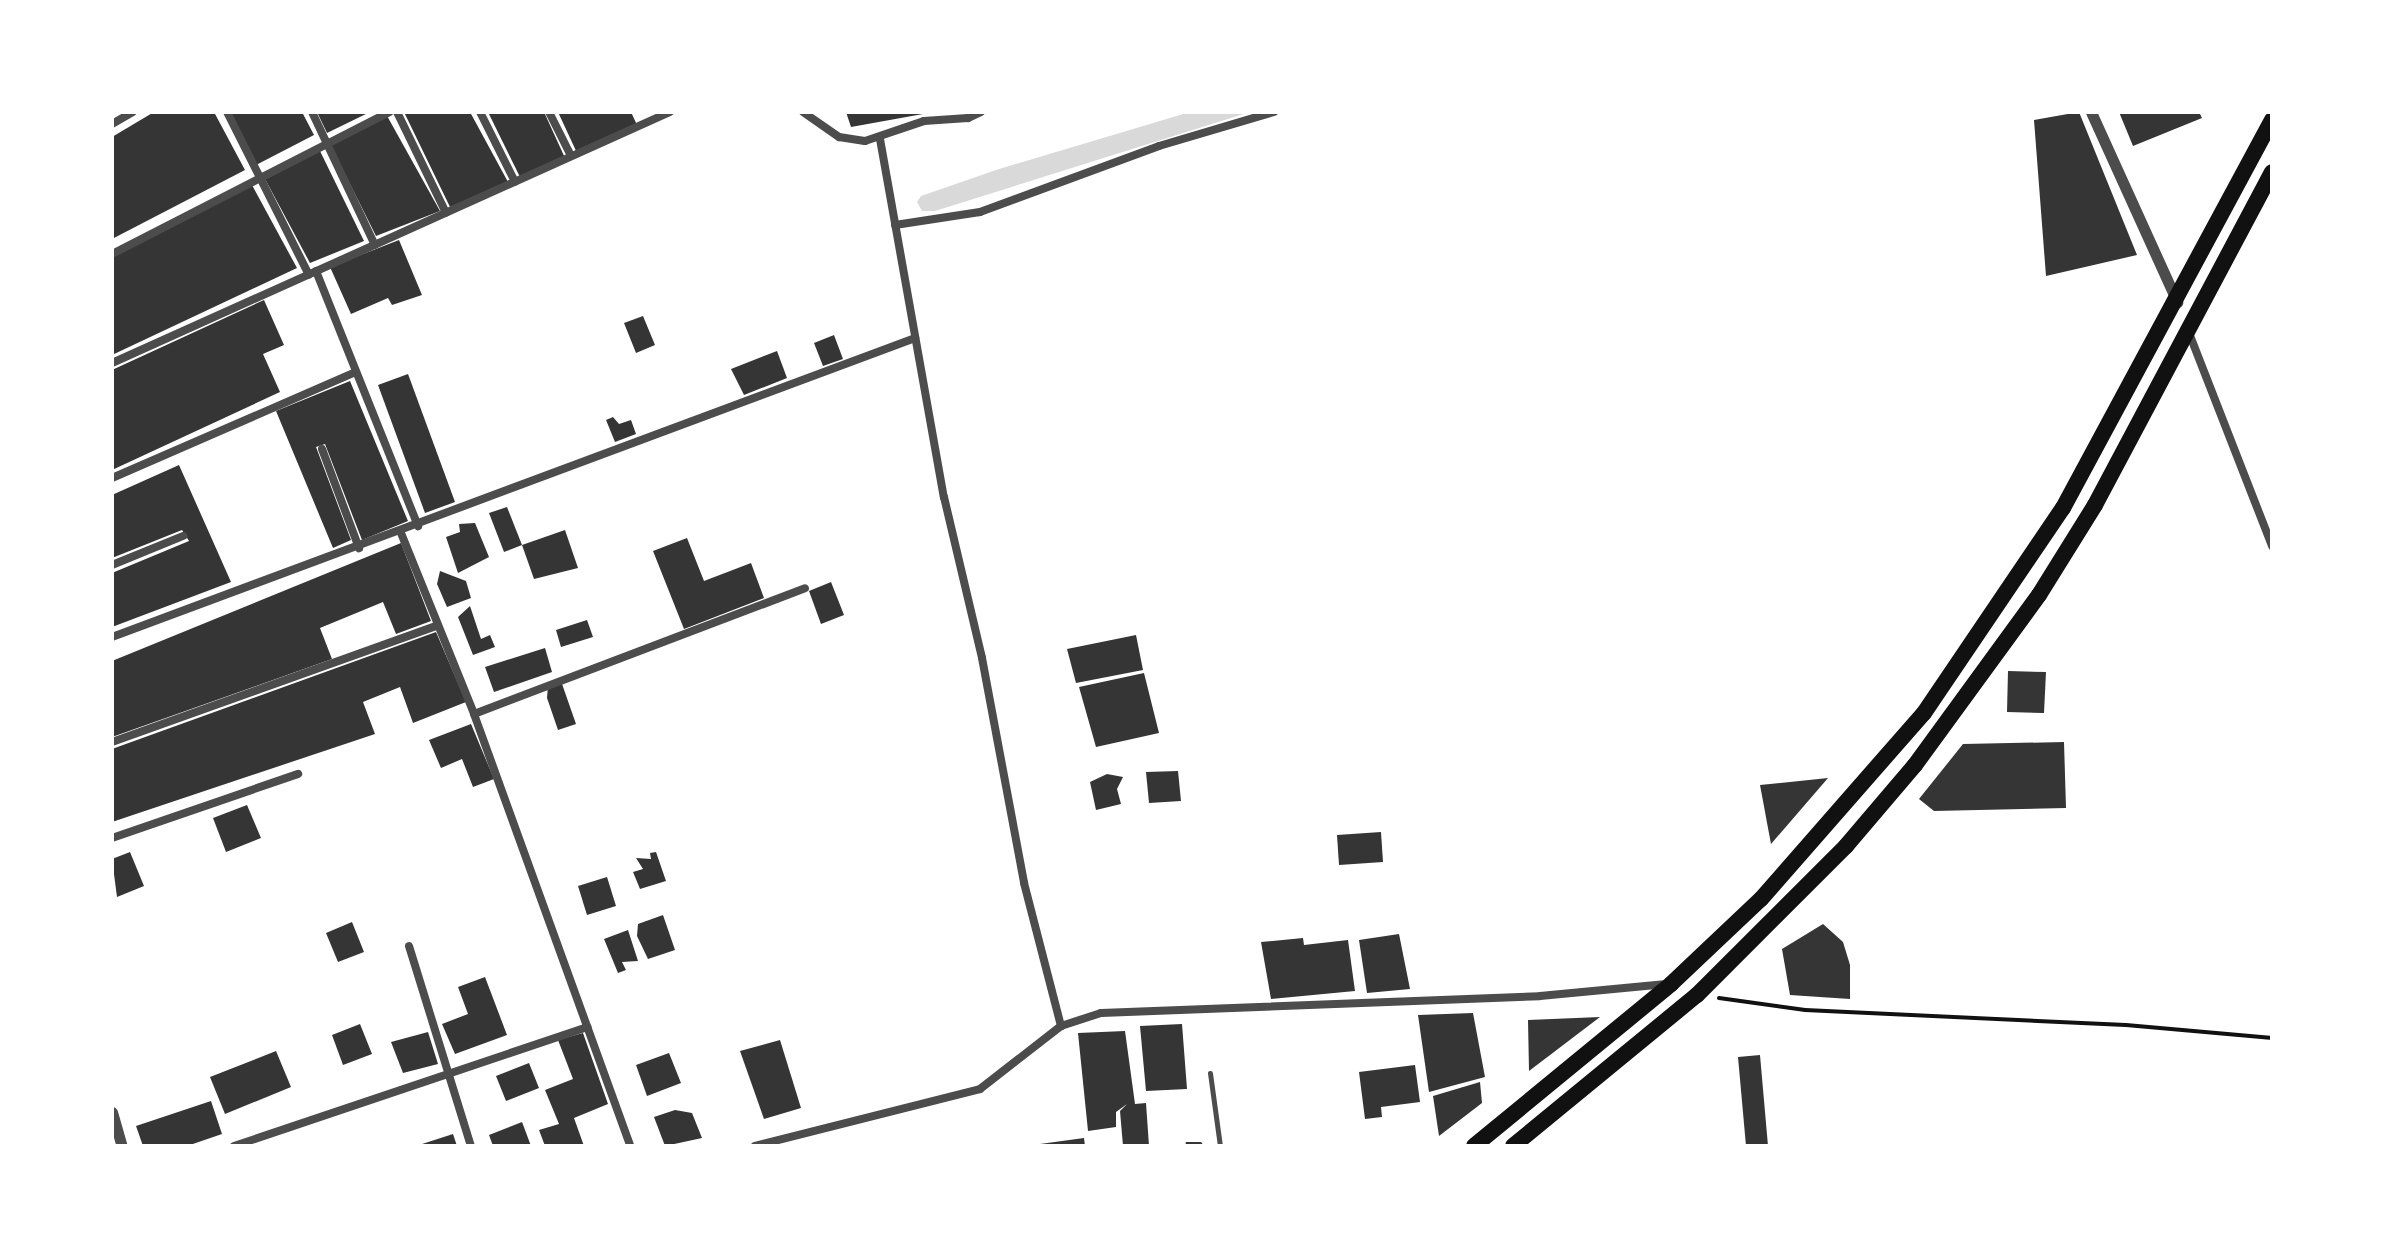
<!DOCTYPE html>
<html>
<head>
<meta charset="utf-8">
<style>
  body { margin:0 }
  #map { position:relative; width:2384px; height:1258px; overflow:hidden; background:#fff; font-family:"Exo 2",sans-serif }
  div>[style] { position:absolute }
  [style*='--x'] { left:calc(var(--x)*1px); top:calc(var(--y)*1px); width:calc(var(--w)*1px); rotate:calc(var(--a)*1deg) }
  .water>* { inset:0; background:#d9d9d9 }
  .building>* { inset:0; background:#353535 }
  .path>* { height:4px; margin:-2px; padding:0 2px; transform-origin:2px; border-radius:2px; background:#111 }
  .service>* { height:5px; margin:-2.5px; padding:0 2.5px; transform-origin:2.5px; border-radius:2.5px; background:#4c4c4c }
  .minor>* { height:8px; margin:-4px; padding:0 4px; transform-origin:4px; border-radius:4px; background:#4c4c4c }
  .tertiary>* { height:11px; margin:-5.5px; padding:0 5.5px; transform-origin:5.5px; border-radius:5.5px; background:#4c4c4c }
  .trunk>* { height:16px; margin:-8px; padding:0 8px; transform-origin:8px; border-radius:8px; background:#111 }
  span { translate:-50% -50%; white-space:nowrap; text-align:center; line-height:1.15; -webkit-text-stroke:6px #fff; paint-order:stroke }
  .frame { position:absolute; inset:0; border:114px solid #fff; pointer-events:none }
</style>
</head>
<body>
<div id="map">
  <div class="water">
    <i style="clip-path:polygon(1190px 112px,1250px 112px,935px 211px,922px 211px,917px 202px,921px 196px,999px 169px)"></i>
  </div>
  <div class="building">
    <i style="clip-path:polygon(154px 112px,214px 112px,245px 170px,112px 239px,112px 137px)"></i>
    <i style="clip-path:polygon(230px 112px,302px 112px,314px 135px,256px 165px)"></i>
    <i style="clip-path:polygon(317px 112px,370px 112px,327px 133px)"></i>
    <i style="clip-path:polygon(404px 112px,470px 112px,508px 182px,450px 207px)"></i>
    <i style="clip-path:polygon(488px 112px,544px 112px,565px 158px,520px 177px)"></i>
    <i style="clip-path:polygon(558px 112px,631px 112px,637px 125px,577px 153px)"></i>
    <i style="clip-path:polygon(846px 112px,923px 112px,923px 114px,851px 127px)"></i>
    <i style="clip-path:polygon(2079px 112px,2137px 255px,2046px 276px,2034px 120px)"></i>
    <i style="clip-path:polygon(2119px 112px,2199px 112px,2202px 118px,2133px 146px)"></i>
    <i style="clip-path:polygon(386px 114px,440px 211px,376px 236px,330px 144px)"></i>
    <i style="clip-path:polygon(320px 151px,364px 241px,310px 263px,265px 179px)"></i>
    <i style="clip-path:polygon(252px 185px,297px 268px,112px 355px,112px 256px)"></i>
    <i style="clip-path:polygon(399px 240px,422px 295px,392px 305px,388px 298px,351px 314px,330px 267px)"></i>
    <i style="clip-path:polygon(264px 300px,284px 345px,263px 354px,280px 392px,112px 470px,112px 370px)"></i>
    <i style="clip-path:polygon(643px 316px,655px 345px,636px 353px,624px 323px)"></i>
    <i style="clip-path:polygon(834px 335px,843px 359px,823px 366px,814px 343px)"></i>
    <i style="clip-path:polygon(777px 351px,787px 378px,744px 395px,731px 369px)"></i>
    <i style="clip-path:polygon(408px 374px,455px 502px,425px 513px,378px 385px)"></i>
    <i style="clip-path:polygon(350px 381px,408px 521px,362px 540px,325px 444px,316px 447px,351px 540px,333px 548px,276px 411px)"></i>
    <i style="clip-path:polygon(613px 417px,619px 424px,631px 420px,636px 434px,615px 442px,606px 420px)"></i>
    <i style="clip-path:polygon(179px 465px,231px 582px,112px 627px,112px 573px,189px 541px,182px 530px,112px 558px,112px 495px)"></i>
    <i style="clip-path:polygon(507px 507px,522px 545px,504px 552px,489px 513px)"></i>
    <i style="clip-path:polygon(475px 523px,489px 557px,458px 573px,446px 537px,460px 532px,459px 524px)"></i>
    <i style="clip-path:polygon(565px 530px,578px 568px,534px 579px,522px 545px)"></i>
    <i style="clip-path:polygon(687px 538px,704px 581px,751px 563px,764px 598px,684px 629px,653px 551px)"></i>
    <i style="clip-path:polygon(401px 543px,431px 621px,396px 634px,383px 602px,320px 628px,332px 659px,112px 737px,112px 661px)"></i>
    <i style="clip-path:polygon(440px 571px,466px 581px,471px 598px,447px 607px,437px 584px)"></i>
    <i style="clip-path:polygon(831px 582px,844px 615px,821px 624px,809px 591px)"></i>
    <i style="clip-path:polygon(470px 606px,481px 639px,490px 635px,495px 647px,473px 655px,458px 617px)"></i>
    <i style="clip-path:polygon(587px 620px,593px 637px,561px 647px,556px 630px)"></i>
    <i style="clip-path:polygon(436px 632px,466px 702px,413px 723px,400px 687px,363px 702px,375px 734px,112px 822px,112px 749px)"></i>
    <i style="clip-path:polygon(1136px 635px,1143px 670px,1076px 683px,1067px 649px)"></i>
    <i style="clip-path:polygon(545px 648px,552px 672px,494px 692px,485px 667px)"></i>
    <i style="clip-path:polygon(2008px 671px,2046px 672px,2044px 713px,2007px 712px)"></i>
    <i style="clip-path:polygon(1144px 673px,1159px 733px,1096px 747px,1079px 687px)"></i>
    <i style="clip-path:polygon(561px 681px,576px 724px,558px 730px,547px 698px,548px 686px)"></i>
    <i style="clip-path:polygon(471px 724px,494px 779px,473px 787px,462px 759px,441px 768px,429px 740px)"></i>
    <i style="clip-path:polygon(2064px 742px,2066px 808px,1934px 811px,1919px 799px,1963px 744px)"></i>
    <i style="clip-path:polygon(1178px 771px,1181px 801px,1149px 803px,1146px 772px)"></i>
    <i style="clip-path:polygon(1107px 774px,1123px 777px,1117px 789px,1121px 804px,1096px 810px,1090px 782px)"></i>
    <i style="clip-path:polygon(1828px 778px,1771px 844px,1760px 785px)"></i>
    <i style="clip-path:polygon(247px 805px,261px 838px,226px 852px,213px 818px)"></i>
    <i style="clip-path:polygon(1381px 832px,1383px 862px,1339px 865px,1337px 835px)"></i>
    <i style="clip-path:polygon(130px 852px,144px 886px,117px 897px,112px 859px)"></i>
    <i style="clip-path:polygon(656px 852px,666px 881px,640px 889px,633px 872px,643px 869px,636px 858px,651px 859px,650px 853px)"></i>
    <i style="clip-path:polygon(607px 877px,616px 906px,587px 915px,578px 886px)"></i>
    <i style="clip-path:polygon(663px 915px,675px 950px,648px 959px,637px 936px,638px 924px)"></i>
    <i style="clip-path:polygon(352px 922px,364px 952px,338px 962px,326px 933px)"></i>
    <i style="clip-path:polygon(1823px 924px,1843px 942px,1850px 965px,1850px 999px,1790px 995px,1782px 949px)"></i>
    <i style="clip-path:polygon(628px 930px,638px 961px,622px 962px,626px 970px,618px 973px,604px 939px)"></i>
    <i style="clip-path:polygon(1399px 934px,1410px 989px,1367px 993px,1359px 940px)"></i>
    <i style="clip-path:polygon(1303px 938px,1304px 945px,1348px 940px,1355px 991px,1271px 999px,1261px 942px)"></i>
    <i style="clip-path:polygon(485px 977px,507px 1035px,455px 1054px,442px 1024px,468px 1014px,458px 987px)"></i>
    <i style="clip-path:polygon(1473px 1013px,1485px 1077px,1429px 1092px,1418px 1015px)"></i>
    <i style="clip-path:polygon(1600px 1017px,1529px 1071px,1528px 1020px)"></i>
    <i style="clip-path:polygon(360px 1024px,372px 1054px,343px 1065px,332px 1035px)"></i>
    <i style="clip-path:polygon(1182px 1024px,1187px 1089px,1146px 1091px,1140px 1026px)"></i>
    <i style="clip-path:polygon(1125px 1031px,1135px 1104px,1146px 1103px,1149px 1146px,1123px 1146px,1120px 1111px,1127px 1104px,1116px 1112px,1116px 1127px,1088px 1131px,1078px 1033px)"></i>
    <i style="clip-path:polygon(428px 1032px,438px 1064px,403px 1073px,391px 1042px)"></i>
    <i style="clip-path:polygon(583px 1033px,608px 1104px,574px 1118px,584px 1146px,545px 1146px,539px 1130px,559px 1124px,545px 1090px,573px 1079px,558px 1040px)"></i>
    <i style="clip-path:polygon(780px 1040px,801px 1108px,764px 1119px,740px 1051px)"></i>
    <i style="clip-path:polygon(276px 1051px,291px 1087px,225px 1114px,210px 1077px)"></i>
    <i style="clip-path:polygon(669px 1053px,681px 1083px,647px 1096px,636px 1065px)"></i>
    <i style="clip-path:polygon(1760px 1055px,1768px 1146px,1746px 1146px,1738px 1057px)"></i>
    <i style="clip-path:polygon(529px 1063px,539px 1088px,506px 1101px,496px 1076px)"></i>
    <i style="clip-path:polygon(1415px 1065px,1420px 1102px,1381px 1107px,1382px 1117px,1365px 1119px,1359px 1072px)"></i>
    <i style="clip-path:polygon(1480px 1082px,1482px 1103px,1439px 1136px,1433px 1096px)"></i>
    <i style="clip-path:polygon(211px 1101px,222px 1134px,187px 1146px,143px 1146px,136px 1126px)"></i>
    <i style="clip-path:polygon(675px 1110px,692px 1113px,702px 1138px,665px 1146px,654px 1117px)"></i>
    <i style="clip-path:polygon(522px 1122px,531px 1146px,493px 1146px,489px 1135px)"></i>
    <i style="clip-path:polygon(453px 1134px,457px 1146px,419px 1146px,419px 1145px)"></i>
    <i style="clip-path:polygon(1084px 1138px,1085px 1146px,1040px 1146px,1040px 1144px)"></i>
    <i style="clip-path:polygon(1186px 1142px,1201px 1142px,1204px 1146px,1185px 1146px)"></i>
  </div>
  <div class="path">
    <i style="--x:1719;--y:998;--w:87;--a:7.9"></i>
    <i style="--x:1805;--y:1010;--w:321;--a:2.7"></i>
    <i style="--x:2126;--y:1025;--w:147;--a:5.1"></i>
  </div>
  <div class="service">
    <i style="--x:1210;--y:1073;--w:74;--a:82.2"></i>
  </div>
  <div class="minor">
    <i style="--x:227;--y:112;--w:182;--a:63.3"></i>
    <i style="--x:312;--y:112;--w:147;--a:64.7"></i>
    <i style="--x:397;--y:112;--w:112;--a:64.1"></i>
    <i style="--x:480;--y:112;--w:78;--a:63.4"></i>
    <i style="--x:549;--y:112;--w:49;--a:63.4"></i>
    <i style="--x:803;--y:112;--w:44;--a:34.8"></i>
    <i style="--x:839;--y:137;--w:26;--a:9"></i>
    <i style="--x:865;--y:141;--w:62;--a:-18.7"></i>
    <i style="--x:924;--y:121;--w:44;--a:-3.9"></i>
    <i style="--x:968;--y:118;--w:14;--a:-25"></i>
    <i style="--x:112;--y:124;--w:24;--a:-30"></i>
    <i style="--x:880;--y:139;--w:364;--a:79.9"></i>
    <i style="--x:944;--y:497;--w:165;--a:76.7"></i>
    <i style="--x:982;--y:658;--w:229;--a:79.4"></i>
    <i style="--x:1024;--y:883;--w:148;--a:75.5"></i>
    <i style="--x:895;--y:225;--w:86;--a:-8.7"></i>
    <i style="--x:980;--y:212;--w:191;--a:-20.2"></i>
    <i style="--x:1159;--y:146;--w:120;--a:-16.5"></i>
    <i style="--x:112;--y:254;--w:312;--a:-27.1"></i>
    <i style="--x:316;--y:271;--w:275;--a:68.2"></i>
    <i style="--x:2189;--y:333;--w:229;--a:68.7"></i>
    <i style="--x:112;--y:363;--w:612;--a:-24.22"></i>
    <i style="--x:322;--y:449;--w:106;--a:69.5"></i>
    <i style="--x:112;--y:478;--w:266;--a:-23.5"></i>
    <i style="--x:401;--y:533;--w:195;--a:68"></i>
    <i style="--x:474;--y:714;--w:459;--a:70.1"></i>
    <i style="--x:112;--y:565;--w:77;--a:-22.2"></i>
    <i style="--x:112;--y:637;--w:857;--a:-20.42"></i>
    <i style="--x:474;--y:714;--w:354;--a:-20.8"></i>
    <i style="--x:112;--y:742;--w:346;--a:-19.7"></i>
    <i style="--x:112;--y:838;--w:197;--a:-19"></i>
    <i style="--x:409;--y:946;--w:209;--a:72.8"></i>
    <i style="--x:234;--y:1146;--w:373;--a:-18.6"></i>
    <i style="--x:755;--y:1146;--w:232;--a:-14.2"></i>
    <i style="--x:980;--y:1089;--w:103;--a:-37.9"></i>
    <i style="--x:1061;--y:1026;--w:42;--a:-18"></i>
    <i style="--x:1101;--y:1013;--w:439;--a:-2.2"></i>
    <i style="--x:1540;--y:996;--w:127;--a:-5.4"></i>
  </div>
  <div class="tertiary">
    <i style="--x:2091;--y:112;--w:209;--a:65.6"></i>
    <i style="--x:112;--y:1112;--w:35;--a:74"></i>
  </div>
  <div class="trunk">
    <i style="--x:1474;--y:1146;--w:255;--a:-39.4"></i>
    <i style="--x:1671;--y:984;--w:124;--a:-43.4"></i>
    <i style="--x:1761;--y:899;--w:247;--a:-48.8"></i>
    <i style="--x:1924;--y:713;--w:248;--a:-55.9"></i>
    <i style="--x:2063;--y:508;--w:441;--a:-61.7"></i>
    <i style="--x:1513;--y:1146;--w:238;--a:-39.4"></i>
    <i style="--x:1697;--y:995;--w:211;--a:-45"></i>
    <i style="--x:1846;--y:846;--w:106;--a:-49.6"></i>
    <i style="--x:1915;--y:765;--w:210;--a:-53.9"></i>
    <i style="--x:2039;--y:595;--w:106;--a:-58.1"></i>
    <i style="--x:2095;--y:505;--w:377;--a:-62"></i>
  </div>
  <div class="frame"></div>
</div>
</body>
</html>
